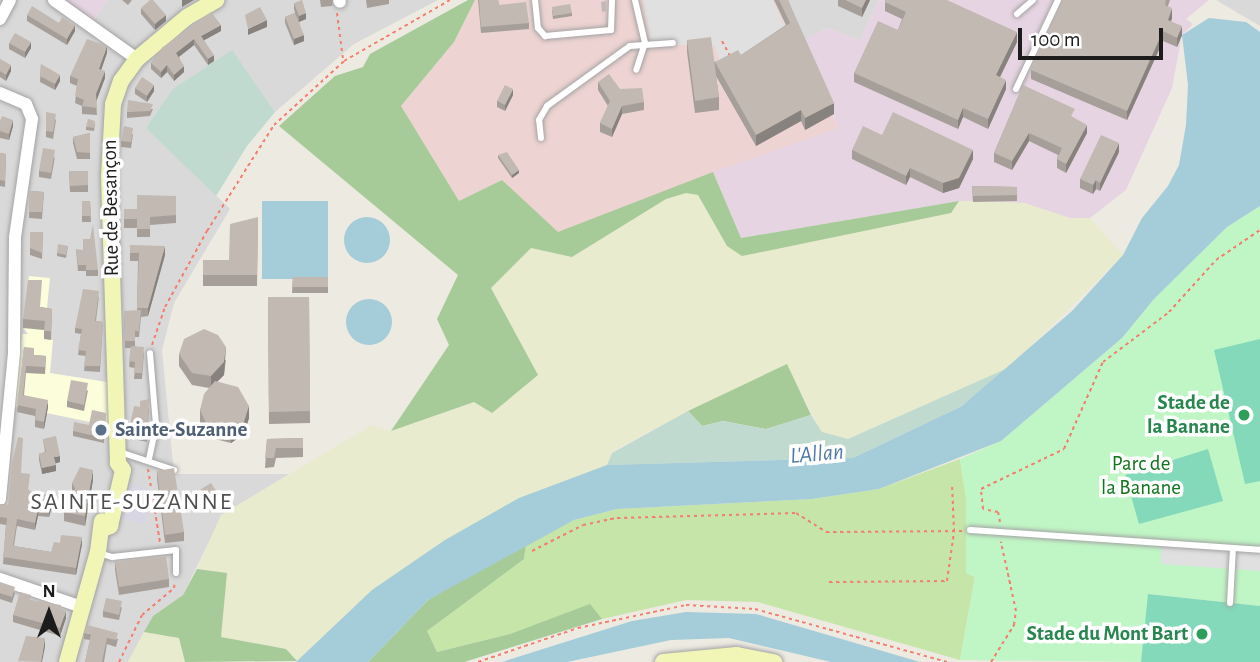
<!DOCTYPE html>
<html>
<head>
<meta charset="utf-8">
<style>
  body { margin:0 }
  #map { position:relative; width:1260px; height:662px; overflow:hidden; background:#edeae2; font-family:"Alegreya Sans",sans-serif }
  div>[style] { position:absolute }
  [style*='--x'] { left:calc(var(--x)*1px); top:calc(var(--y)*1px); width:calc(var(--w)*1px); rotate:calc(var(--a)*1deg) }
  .residential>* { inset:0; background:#dad9d9 }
  .commercial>* { inset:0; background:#edd3d1 }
  .industrial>* { inset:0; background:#e6d4e2 }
  .education>* { inset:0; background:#fcfddb }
  .farmland>* { inset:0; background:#e8ebce }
  .grass>* { inset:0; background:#c6e5a9 }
  .forest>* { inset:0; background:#a6ca98 }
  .wetland>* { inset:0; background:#c0dacf }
  .park>* { inset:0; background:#c0f6c5 }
  .pitch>* { inset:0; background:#83d9ba }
  .parking>* { inset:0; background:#e0e0e0 }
  .plaza>* { inset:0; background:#d7d6e2 }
  .water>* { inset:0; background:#a4ccd9 }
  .round { border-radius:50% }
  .path>* { height:2px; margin-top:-1px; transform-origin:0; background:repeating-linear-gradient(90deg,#f37e6d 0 3.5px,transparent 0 7px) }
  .roads { filter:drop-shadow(0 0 2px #a3a3a3) drop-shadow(0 0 2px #a3a3a3) }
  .service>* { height:6px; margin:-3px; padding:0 3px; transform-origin:3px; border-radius:3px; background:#fff }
  .minor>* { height:12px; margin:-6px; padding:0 6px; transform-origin:6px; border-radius:6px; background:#fff }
  .secondary>* { height:16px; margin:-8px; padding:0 8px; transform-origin:8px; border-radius:8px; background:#f1f6b7 }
  .wall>* { inset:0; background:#a69f99 }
  .shaded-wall>* { inset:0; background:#87827d }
  .building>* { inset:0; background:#c1b9b2 }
  .dots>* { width:19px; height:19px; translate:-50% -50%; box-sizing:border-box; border:4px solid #fff; border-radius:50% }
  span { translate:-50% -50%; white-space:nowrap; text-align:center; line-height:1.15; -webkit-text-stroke:7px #fff; paint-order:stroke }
  .street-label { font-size:21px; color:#1c1c1c }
  .leisure-label { font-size:21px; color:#27864d; font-weight:700 }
  .right { translate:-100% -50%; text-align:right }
  .service-label { font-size:21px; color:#4e5e75; font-weight:700 }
  .left { translate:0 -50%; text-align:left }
  .park-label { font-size:21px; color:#10741b }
  .water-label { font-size:23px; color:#4e78a6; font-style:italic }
  .quarter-label { font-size:24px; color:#4f4f4f; letter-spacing:2px }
  .north { position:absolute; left:14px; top:578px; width:70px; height:70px; -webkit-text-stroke:5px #fff; paint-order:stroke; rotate:0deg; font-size:19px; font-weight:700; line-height:28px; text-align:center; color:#1c1c1c }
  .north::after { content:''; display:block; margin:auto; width:24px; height:32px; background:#1c1c1c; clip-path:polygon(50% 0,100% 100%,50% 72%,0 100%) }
  .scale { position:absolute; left:1018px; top:28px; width:145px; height:32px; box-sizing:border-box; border:4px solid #1c1c1c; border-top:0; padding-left:9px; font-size:21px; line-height:24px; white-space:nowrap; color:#1c1c1c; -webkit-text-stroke:5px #fff; paint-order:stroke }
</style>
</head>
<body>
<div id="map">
  <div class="residential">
    <i style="clip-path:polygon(0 0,57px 0,90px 25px,108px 0,438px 0,354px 44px,275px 112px,232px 51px,146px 127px,230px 209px,174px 303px,162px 350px,174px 474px,289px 474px,222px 515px,183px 595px,153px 616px,128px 662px,0 662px)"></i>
    <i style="clip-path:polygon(784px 0,879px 0,860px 40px,827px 28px,804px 40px)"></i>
    <i style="clip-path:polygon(1216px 0,1260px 0,1260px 26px)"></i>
  </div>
  <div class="commercial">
    <i style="clip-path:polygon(475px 0,784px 0,838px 128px,558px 233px,502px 180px,459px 201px,401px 106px,454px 42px)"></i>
  </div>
  <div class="industrial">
    <i style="clip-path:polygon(57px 0,108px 0,90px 25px)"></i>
    <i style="clip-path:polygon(879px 0,1209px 0,1186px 19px,1193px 24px,1182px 35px,1172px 88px,1126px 190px,1090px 218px,1070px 218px,1024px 203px,959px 201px,741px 238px,713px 172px,838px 128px,804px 40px,827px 28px,860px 40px)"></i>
  </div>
  <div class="education">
    <i style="clip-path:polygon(29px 276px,50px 278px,44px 338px,53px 340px,50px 373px,107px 382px,109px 426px,13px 406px,22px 334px,28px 334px,23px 328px)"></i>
  </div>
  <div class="farmland">
    <i style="clip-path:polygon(686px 193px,698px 195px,727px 246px,951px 213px,959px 201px,1024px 203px,1070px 218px,1090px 218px,1123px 255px,1010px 367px,848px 439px,821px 432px,787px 365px,646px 433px,612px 452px,607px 465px,372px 590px,297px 661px,286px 649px,221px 637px,226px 573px,197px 569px,221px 515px,372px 425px,391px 431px,475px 402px,492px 413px,537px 375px,491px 287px,531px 248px,572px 257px,666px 199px)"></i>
    <i style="clip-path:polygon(144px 632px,179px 638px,185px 662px,128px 662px)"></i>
  </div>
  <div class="grass">
    <i style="clip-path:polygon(960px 459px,966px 498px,966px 573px,975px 577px,960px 660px,758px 602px,686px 600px,602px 619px,590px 605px,510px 634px,437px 652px,427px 631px,524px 559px,526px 543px,574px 520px,617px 509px,812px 499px,879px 489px)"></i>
  </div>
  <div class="forest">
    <i style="clip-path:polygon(468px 0,475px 0,454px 42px,401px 106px,459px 201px,502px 180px,558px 232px,713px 172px,741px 238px,959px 201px,951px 213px,742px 256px,727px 246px,698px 195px,686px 193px,666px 199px,572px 257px,531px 248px,491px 288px,538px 375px,492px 413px,474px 402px,391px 431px,449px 345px,437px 319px,458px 275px,279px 126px,335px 76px,363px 67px,370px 54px)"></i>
    <i style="clip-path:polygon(787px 364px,811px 415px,766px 429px,723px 421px,702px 426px,688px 411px)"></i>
    <i style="clip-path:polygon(526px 543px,524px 559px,427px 631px,437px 652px,510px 634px,590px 604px,602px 619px,464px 662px,368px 662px,428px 600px)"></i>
    <i style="clip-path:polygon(197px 569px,227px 573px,221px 637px,286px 649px,297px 661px,185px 662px,179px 638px,144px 632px,153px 616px,183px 595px)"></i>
  </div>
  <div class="wetland">
    <i style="clip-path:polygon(232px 50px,275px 112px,247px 146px,216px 196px,146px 128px,173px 89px)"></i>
    <i style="clip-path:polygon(1010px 367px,962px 406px,853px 458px,607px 465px,612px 453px,688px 411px,702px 426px,723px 421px,766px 429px,811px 415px,822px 432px,848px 439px)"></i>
  </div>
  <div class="park">
    <i style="clip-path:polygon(1260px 206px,1260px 606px,1149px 594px,1141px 662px,960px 660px,975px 577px,966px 573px,966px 498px,960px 459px,1001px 441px,1122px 338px,1154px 299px,1227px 227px)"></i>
  </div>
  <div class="pitch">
    <i style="clip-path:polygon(1260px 339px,1260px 481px,1245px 484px,1214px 350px)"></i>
    <i style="clip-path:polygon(1208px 449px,1223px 501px,1139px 524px,1125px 475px)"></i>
    <i style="clip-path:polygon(1148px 594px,1260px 606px,1260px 662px,1141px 662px)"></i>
  </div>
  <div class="parking">
    <i style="clip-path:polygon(643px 0,773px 0,789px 36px,722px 71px,715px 46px,651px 44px)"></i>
    <i style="clip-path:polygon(1161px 543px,1260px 550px,1260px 571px,1161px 564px)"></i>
  </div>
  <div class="plaza">
    <i style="clip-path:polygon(123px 482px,150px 489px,145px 524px,114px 517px)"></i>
  </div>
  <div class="water">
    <i style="clip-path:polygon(1209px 18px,1246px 22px,1260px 32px,1260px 206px,1227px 227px,1154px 299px,1122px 338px,1001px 441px,879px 489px,812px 499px,617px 509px,574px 520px,428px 600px,368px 662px,296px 662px,372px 590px,445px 540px,519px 498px,607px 465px,853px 458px,962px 406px,1072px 311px,1123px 255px,1142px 218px,1168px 186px,1179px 165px,1186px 125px,1188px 85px,1182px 35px)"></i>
    <i style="clip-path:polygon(262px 201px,328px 201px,328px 279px,262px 279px)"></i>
    <i class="round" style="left:344px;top:217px;width:46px;height:46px"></i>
    <i class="round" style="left:346px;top:299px;width:46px;height:46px"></i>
    <i style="clip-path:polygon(686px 612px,756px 614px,920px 662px,831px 662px,729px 638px,671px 640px,567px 662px,502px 662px,632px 621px)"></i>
  </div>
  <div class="path">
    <i style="--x:337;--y:13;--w:46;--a:82.6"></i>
    <i style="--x:722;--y:41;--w:17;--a:62"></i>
    <i style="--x:152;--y:345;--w:40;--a:-71.1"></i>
    <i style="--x:165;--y:307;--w:87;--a:-61.1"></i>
    <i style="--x:207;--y:231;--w:125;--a:-57.7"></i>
    <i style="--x:274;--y:125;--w:95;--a:-42.4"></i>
    <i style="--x:344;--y:61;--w:122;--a:-29.9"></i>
    <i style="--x:148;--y:469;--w:74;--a:80.7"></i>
    <i style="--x:63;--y:503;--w:9;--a:13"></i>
    <i style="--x:88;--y:508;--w:6;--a:18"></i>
    <i style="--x:94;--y:510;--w:15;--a:-79"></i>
    <i style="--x:1000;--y:522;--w:10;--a:-101"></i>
    <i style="--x:998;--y:512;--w:15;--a:-169"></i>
    <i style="--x:983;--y:509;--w:20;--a:-96"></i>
    <i style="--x:981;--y:489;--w:92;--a:-25.7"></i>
    <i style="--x:1064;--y:449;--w:95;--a:-65.9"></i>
    <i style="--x:1103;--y:362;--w:83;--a:-37.1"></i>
    <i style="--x:1169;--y:312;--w:70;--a:-47.9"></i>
    <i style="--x:1216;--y:260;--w:53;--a:-34.3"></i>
    <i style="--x:532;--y:551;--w:57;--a:-27"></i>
    <i style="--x:583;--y:525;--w:35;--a:-12"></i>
    <i style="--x:617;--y:518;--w:179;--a:-1.6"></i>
    <i style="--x:796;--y:513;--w:36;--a:32"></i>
    <i style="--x:826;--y:532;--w:136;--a:-0.4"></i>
    <i style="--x:829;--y:582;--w:118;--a:-0.5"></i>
    <i style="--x:947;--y:581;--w:49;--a:-81.9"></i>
    <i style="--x:954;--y:532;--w:48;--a:-92.4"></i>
    <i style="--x:119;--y:662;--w:52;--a:-63.9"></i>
    <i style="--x:142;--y:615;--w:42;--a:-40.2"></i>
    <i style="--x:174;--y:588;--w:6;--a:-81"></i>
    <i style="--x:478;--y:662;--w:106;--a:-18.8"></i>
    <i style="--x:578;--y:628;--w:110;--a:-12"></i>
    <i style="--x:686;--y:605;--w:69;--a:3.3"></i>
    <i style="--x:755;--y:609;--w:200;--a:15.4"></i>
    <i style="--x:991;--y:662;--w:44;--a:-58.1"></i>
    <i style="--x:1014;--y:625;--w:14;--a:-82"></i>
    <i style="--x:1016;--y:611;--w:71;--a:-102.3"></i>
  </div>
  <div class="roads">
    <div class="service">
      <i style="--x:535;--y:0;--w:28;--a:84"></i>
      <i style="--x:538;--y:28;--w:11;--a:49"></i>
      <i style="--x:545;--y:36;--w:66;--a:-5.2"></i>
      <i style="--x:611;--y:30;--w:30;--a:-88"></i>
      <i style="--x:635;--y:0;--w:44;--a:76.9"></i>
      <i style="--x:645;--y:43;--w:28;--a:108"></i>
      <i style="--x:1017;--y:14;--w:21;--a:-41"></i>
      <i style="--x:1016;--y:89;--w:98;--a:-64.7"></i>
      <i style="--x:541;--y:138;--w:18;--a:-96"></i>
      <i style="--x:539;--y:120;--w:16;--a:-60"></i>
      <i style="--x:547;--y:106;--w:102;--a:-35.9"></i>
      <i style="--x:630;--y:46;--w:43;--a:-4"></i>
      <i style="--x:120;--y:452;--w:57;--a:18.4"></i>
      <i style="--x:149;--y:459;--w:35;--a:-78"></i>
      <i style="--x:156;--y:425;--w:72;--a:-94.8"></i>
      <i style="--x:970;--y:530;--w:291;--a:3.9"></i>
      <i style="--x:99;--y:553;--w:14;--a:17"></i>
      <i style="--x:112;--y:557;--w:64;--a:-6.2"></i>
      <i style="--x:176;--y:550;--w:23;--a:90"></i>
      <i style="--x:1230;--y:603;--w:55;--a:-86.9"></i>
    </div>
    <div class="minor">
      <i style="--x:54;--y:0;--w:102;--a:35.4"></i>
      <i style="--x:339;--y:0;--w:2;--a:63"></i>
      <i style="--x:0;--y:19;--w:21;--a:-62"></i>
      <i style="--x:0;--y:93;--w:28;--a:23"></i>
      <i style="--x:26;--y:104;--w:16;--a:68"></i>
      <i style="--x:32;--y:119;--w:119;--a:98.2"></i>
      <i style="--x:15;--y:237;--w:116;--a:90.5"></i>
      <i style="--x:14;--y:353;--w:147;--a:95.5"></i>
      <i style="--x:0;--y:579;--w:87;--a:18.9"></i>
    </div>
    <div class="secondary">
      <i style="--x:103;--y:529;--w:8;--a:-23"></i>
      <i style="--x:110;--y:526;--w:57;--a:-76.9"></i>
      <i style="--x:123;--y:470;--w:9;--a:-126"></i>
      <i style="--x:118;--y:463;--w:287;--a:-91.8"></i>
      <i style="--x:109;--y:176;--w:72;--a:-86.8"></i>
      <i style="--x:113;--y:104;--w:24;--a:-71"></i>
      <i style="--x:121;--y:81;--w:27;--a:-54"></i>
      <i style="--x:137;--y:59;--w:65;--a:-40"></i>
      <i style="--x:187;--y:17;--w:34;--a:-30"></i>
      <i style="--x:67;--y:662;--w:114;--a:-74.3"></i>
      <i style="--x:98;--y:552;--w:31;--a:-83"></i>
      <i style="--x:663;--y:662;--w:74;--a:-5.4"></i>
      <i style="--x:737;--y:655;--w:38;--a:11"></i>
    </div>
  </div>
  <div class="wall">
    <i style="clip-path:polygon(122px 0,132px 0,128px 5px)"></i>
    <i style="clip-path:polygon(320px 0,333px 0,332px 6px,321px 7px)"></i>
    <i style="clip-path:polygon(366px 0,389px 0,389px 4px,367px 8px)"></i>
    <i style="clip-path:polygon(478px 0,498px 0,499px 5px,529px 23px,529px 29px,481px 33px)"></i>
    <i style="clip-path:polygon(774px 0,788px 0,834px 114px,805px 130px,801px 121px,756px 146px,716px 76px,719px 97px,719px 110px,695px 113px,687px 52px,687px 40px,715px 62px,741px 55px,786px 25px)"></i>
    <i style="clip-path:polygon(838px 0,870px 0,862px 17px,838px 6px)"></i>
    <i style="clip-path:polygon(1063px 0,1170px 0,1168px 6px,1172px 18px,1171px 22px,1182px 35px,1177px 47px,1163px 41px,1127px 120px,1031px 79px,1031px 70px)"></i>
    <i style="clip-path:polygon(885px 2px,1017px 42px,1000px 77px,1006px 89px,988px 129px,963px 117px,958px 129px,854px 82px,854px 73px,898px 30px,902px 19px,885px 11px)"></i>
    <i style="clip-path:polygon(294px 3px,306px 19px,299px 22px,304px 41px,294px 45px,285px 23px,285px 17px,295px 13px,294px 9px)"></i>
    <i style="clip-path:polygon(141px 8px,166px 21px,155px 30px,141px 14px)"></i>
    <i style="clip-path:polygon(552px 10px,572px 13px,572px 16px,553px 19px)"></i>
    <i style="clip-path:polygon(27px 15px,59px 23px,75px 31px,67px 45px,27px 21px)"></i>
    <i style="clip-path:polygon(221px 31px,204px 40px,214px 61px,208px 65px,194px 45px,179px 57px,184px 72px,174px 81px,167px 72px,161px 78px,151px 69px,151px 63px,163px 47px)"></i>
    <i style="clip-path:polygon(9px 43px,31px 48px,25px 58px,9px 49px)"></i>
    <i style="clip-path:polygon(107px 53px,101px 70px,105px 78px,96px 101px,97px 115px,82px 114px,82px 106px,75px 103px,77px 86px,70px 83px,70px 76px)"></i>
    <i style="clip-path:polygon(0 59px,11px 71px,6px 81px,0 77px)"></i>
    <i style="clip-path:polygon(41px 64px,60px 81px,55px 90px,40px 82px)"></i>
    <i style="clip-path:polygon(598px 82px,620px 89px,644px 102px,644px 110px,622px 114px,612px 137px,600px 132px,600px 123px,608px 106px,598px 90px)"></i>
    <i style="clip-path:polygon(1023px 85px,1074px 118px,1087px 133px,1066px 173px,1057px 168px,1057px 159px,1058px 155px,1029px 141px,1012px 170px,994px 162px,994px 153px)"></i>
    <i style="clip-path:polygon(135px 88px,154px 91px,147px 102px,135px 94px)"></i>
    <i style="clip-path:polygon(513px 95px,505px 111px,497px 107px,497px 101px)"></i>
    <i style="clip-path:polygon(153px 109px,150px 116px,127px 118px,127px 112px)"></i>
    <i style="clip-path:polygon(46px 112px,56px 120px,53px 139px,46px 137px)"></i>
    <i style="clip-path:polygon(0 121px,13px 126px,9px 140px,0 138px)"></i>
    <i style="clip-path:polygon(95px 124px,94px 131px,86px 130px,86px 127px)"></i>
    <i style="clip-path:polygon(90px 133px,90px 159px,77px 159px,73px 143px,73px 137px)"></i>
    <i style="clip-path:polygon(133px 134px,131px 148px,121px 147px,121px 141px)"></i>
    <i style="clip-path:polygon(882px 135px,973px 159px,959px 188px,943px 193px,910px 177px,906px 185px,852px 159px,852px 150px)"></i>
    <i style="clip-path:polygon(1119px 152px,1100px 191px,1096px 189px,1093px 194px,1080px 188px,1080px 179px)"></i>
    <i style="clip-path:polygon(0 153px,6px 154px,5px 187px,0 186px)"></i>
    <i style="clip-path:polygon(498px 155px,519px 173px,512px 178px,498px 158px)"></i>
    <i style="clip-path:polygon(55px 157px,51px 179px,39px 177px,39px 171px)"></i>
    <i style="clip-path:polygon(69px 171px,88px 171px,88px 192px,70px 192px)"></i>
    <i style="clip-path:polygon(972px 186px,1017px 187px,1017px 201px,973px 202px)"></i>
    <i style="clip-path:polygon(30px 191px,44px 192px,42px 219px,29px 218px)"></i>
    <i style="clip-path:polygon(176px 196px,176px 223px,150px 225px,150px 237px,137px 237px,137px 228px,124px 228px,124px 209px,137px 209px)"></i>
    <i style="clip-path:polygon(82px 201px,90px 201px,91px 222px,82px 222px)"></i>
    <i style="clip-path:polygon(258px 217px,257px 286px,203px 286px,203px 260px,229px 260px)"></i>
    <i style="clip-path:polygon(30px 232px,43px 232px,42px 259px,30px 255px)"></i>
    <i style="clip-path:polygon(130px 245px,165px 255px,148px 316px,141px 317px,139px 337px,135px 337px,135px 346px,144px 353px,142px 379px,134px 379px,135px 368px,129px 367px,131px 348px,125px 348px,124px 317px,137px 311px,138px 261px,130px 261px)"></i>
    <i style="clip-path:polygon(68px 246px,66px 258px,57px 256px,57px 253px)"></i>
    <i style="clip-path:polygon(76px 249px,98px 270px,98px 276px,86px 276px,86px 271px,78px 271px)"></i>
    <i style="clip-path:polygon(293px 277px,328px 277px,328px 293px,292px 293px)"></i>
    <i style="clip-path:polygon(99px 296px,96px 321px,103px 322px,100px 372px,84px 371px,86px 356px,78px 355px,81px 334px,75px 333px,75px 328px)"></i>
    <i style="clip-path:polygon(268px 297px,309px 297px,310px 423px,269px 424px)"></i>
    <i style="clip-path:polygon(41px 307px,52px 309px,51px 340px,44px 339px,44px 330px,23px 328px,23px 319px)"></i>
    <i style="clip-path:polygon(24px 347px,34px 355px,46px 356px,45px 374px,26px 373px,24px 395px,48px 407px,44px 429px,35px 427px,35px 416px,17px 412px)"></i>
    <i style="clip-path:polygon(179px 354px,226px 360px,224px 375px,217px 382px,249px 418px,244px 434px,231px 443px,207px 437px,200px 422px,200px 410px,209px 388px,192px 385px,179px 366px)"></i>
    <i style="clip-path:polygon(88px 390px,84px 411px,67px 407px,67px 401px)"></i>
    <i style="clip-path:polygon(149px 408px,147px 442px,129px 438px,129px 429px)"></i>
    <i style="clip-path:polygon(106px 413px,104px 443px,73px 436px,73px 431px,89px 425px)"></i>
    <i style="clip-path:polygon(303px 438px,303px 457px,276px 458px,274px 467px,265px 468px,267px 439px)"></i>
    <i style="clip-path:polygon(43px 439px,60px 462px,55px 463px,56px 471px,42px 474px,39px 460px,39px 454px,45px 452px)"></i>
    <i style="clip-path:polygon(157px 471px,184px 532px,184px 541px,165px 543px,157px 479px)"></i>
    <i style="clip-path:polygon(21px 473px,29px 491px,53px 503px,49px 517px,38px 516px,35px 530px,17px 526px,14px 546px,51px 552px,60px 543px,82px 544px,76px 575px,3px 564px,6px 525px,0 524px,0 504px,8px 505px)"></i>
    <i style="clip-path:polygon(93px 480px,85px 526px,64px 521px,64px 512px,72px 505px,74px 496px,72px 492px,72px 483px)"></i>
    <i style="clip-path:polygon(198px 491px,217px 498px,204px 506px,198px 497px)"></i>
    <i style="clip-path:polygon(115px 562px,169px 579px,169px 587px,119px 595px,115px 570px)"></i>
    <i style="clip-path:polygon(0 582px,15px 593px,12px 603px,0 599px)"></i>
    <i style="clip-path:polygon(31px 600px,66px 618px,60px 636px,13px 622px,13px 615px)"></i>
    <i style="clip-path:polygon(122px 607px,119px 620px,103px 617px,103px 611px)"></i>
    <i style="clip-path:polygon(84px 633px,118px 639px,116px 647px,107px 644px,104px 662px,85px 662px,90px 640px,84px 639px)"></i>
  </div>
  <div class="shaded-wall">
    <i style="clip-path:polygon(182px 0,194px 0,182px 7px)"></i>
    <i style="clip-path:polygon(866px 0,870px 0,862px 17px,862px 8px)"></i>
    <i style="clip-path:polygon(1172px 8px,1172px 18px,1168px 29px,1168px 20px)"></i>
    <i style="clip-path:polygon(306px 13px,306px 19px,299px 22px,299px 16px)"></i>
    <i style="clip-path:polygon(166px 15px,166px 21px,155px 30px,155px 24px)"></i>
    <i style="clip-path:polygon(267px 20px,267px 27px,248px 35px,248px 29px)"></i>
    <i style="clip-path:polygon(75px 25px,75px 31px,67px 45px,67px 39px)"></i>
    <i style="clip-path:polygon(221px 25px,221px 31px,201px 42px,201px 36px)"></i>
    <i style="clip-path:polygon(1182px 26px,1182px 35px,1177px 47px,1177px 38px)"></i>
    <i style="clip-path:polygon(1163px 31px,1163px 41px,1127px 120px,1127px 111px)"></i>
    <i style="clip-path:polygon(1017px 32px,1017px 42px,996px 85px,996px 75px)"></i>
    <i style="clip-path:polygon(304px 35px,304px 41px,294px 45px,294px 39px)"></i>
    <i style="clip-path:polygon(194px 39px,194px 45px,176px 59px,176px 53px)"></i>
    <i style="clip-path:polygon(31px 42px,31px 48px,25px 58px,25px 52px)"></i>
    <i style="clip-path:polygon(107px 46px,107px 53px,99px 76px,99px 69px)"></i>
    <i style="clip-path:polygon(214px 55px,214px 61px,208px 65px,208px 59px)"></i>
    <i style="clip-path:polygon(11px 65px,11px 71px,6px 81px,6px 75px)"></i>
    <i style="clip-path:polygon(167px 65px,167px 72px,161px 78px,161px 72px)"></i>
    <i style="clip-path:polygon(184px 66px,184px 72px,174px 81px,174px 75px)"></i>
    <i style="clip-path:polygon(105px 71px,105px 78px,96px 102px,96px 94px)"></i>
    <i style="clip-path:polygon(60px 75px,60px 81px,55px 90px,55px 84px)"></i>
    <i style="clip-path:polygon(1006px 80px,1006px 89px,988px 129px,988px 119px)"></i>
    <i style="clip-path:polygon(154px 85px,154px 91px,147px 102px,147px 96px)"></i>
    <i style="clip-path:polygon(513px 89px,513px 95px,505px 111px,505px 105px)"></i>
    <i style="clip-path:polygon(834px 103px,834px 114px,805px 130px,805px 118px)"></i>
    <i style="clip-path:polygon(622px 106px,622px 114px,612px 137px,612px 129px)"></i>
    <i style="clip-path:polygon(963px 108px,963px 117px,958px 129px,958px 120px)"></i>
    <i style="clip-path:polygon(801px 110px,801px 121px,756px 146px,756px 135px)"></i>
    <i style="clip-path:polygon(13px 120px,13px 126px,9px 140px,9px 134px)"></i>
    <i style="clip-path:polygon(1087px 125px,1087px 133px,1066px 173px,1066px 164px)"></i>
    <i style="clip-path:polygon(1029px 133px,1029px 141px,1012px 170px,1012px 161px)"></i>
    <i style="clip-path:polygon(1119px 143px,1119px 152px,1100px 191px,1100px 183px)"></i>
    <i style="clip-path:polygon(973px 150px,973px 159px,959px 188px,943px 193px,943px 183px)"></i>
    <i style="clip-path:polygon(910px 168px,910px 177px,906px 185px,906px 176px)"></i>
    <i style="clip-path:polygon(519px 170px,519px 173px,512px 178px,512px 175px)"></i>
    <i style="clip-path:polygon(1096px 180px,1096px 189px,1093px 194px,1093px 185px)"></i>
    <i style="clip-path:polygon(165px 246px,165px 255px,148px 316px,148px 308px)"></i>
    <i style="clip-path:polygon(226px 347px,224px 375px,211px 388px,211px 376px)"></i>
    <i style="clip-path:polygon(48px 400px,48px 407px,44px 429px,44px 422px)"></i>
    <i style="clip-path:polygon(249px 406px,249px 418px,244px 434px,231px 443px,231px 431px)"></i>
    <i style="clip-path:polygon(60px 456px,60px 462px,54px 464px,54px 457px)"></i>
    <i style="clip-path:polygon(56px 465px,56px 471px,42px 474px,42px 468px)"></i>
    <i style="clip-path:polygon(93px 470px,93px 480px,85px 526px,85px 516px)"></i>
    <i style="clip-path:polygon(217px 492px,217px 498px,204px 506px,204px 500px)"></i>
    <i style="clip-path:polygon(53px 496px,53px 503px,49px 517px,49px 510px)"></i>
    <i style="clip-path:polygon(38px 509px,38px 516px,35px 530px,35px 523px)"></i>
    <i style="clip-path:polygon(82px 537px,82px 544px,76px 575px,76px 568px)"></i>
    <i style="clip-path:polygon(66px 611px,66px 618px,60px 636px,60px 628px)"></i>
    <i style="clip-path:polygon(45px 638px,45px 647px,42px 662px,41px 662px)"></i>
  </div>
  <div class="building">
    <i style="clip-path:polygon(150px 0,153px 0,166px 15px,155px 24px,141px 8px)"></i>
    <i style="clip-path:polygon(302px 0,306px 13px,299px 16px,294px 3px)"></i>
    <i style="clip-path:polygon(479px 0,498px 0,499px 5px,526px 2px,529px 23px,481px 27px)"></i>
    <i style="clip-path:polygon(779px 0,788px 0,834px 103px,805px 118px,801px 110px,756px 135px,715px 62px,738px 50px,741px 55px,790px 23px)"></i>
    <i style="clip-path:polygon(845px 0,866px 0,862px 8px)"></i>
    <i style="clip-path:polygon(885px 0,947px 0,1017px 32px,996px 75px,1006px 80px,988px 119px,963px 108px,958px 120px,854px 73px,878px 21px,898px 30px,906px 12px,885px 2px)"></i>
    <i style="clip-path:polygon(1063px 0,1166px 0,1165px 5px,1172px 8px,1168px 20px,1182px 26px,1177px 38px,1163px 31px,1127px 111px,1031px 70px)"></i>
    <i style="clip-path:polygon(606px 1px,606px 11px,602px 12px,601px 2px)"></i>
    <i style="clip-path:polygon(570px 4px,572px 13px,553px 16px,552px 7px)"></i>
    <i style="clip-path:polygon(32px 6px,59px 23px,62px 17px,75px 25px,67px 39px,27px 15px)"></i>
    <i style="clip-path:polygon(260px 7px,267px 20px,248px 29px,245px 15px)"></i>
    <i style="clip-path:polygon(211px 12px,221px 25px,201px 36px,214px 55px,208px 59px,194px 39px,176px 53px,184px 66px,174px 75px,167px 65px,161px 72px,151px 63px,163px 47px)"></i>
    <i style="clip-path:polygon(295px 13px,304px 35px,294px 39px,285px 17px)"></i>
    <i style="clip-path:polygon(15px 33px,31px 42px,25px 52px,9px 43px)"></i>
    <i style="clip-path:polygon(711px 37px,719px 97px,695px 101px,687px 40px)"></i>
    <i style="clip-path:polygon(87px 39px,107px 46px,99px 69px,105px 71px,96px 94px,97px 108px,82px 106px,84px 100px,75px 96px,78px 79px,70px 76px)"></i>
    <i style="clip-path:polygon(0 59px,11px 65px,6px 75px,0 71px)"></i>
    <i style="clip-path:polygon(41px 64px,60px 75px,55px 84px,40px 76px)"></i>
    <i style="clip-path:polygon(609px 74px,620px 89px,642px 88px,644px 102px,622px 106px,612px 129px,600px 123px,610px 101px,598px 82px)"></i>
    <i style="clip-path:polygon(142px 77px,154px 85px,147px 96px,135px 88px)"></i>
    <i style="clip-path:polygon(505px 85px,513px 89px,505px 105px,497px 101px)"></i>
    <i style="clip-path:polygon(1023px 85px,1075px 109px,1071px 116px,1087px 125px,1066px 164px,1057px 159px,1062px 148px,1029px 133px,1012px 161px,994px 153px)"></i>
    <i style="clip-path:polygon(128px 100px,153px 104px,150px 111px,127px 112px)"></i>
    <i style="clip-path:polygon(46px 112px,56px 114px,53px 132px,46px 131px)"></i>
    <i style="clip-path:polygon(893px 112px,973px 150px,959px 178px,943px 183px,910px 168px,906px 176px,852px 150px,863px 126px,882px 135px)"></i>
    <i style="clip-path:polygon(2px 116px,13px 120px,9px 134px,0 131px,0 121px)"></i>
    <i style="clip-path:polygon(88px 119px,95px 121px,94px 128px,86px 127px)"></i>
    <i style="clip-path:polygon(124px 126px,133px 128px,131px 142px,121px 141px)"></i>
    <i style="clip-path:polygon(90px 133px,90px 153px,77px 152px,73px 137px)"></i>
    <i style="clip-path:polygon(1101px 135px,1119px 143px,1100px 183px,1096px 180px,1093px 185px,1080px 179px)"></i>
    <i style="clip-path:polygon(43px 148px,55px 150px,51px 173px,39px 171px)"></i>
    <i style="clip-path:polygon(507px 152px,519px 170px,512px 175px,498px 155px)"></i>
    <i style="clip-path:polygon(0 153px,6px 154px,5px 181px,0 180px)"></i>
    <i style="clip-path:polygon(69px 171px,88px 171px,88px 185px,70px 186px)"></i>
    <i style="clip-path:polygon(972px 186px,1017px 187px,1017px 195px,973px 196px)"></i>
    <i style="clip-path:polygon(30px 191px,44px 192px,42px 212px,29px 212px)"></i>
    <i style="clip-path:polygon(137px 195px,176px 196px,176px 215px,150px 217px,150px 229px,137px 229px,137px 219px,124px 219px,124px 209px,137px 209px)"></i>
    <i style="clip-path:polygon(82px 201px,90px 201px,91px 216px,82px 216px)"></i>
    <i style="clip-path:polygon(258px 217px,257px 275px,203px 275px,203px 260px,229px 260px,230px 224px)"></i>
    <i style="clip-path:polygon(93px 224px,98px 270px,86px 270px,86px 265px,78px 265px,76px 249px,83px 250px,83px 239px,90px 239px)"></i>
    <i style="clip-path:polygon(30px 232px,43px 232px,42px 253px,30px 248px)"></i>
    <i style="clip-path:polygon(58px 244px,68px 246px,66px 255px,57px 253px)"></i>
    <i style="clip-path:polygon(130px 245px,165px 246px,148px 308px,137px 308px,139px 253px,130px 253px)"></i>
    <i style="clip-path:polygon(293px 277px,328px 277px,328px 287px,292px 287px)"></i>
    <i style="clip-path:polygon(28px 280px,42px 280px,40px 307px,52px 309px,51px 331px,44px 331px,45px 321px,23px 319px)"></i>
    <i style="clip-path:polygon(83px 289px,99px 291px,95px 321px,103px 322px,100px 366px,84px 366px,86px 351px,78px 350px,82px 329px,75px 328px)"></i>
    <i style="clip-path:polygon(268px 297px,309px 297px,310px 411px,269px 412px)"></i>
    <i style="clip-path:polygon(141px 310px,139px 331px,135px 331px,135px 341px,125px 341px,124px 311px)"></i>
    <i style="clip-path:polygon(204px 329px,218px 335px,226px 347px,224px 362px,211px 376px,192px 373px,179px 354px,184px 339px)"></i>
    <i style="clip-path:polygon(131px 346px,144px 347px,142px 373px,134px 373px,135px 362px,129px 361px)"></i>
    <i style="clip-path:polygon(24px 347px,34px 348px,34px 355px,46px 356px,45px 367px,26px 366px,23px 395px,48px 400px,44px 422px,35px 420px,36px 409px,17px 405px)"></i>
    <i style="clip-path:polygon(71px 380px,88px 383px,84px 405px,67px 401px)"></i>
    <i style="clip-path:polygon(215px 381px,238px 387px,249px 406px,244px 422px,231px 431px,207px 425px,200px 410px,204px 394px)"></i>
    <i style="clip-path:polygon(149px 399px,147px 433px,129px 429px,134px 406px,140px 407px,140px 401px)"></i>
    <i style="clip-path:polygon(92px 410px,106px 413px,104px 438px,73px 431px,74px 422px,89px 425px)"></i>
    <i style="clip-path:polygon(56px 436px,60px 456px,54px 457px,56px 465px,42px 468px,39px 454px,46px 452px,43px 439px)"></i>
    <i style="clip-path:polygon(18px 437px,23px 438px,21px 473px,30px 474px,28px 491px,53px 496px,49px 510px,38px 509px,35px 523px,17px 519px,13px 546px,51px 552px,54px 542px,60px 543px,61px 535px,82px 537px,76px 568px,3px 557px,7px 518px,0 517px,0 504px,8px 505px,12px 463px)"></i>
    <i style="clip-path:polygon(303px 438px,303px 448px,276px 448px,274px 458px,265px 458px,267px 439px)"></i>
    <i style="clip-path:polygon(80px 467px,93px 470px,85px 516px,64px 512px,66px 504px,72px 505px,75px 488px,72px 483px)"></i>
    <i style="clip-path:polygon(174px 468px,184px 532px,165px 535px,157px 471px)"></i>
    <i style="clip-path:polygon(211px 483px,217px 492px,204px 500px,198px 491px)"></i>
    <i style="clip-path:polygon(166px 555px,169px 579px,119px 587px,115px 562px)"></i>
    <i style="clip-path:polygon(0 582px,15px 587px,12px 597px,0 593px)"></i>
    <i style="clip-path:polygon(20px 592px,31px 595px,30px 600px,61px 605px,60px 609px,66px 611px,60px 628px,13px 615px)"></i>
    <i style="clip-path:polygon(106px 598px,122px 601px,119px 615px,103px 611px)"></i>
    <i style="clip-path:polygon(87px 625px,118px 633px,116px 640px,107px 638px,102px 662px,85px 662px,91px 634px,84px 633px)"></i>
    <i style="clip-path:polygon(26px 636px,45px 638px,41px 662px,18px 661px)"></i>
  </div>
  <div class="dots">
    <i style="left:1244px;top:415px;background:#2e9e5b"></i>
    <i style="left:101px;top:430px;background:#5c6f8a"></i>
    <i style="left:1202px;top:634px;background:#2e9e5b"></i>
  </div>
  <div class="street-label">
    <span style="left:111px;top:208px;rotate:-91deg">Rue de Besançon</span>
  </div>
  <div class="leisure-label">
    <span class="right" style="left:1230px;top:415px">Stade de<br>la Banane</span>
    <span class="right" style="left:1188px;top:634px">Stade du Mont Bart</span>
  </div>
  <div class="service-label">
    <span class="left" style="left:115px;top:430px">Sainte-Suzanne</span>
  </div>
  <div class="park-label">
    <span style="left:1141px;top:476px">Parc de<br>la Banane</span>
  </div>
  <div class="water-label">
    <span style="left:817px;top:455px;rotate:-5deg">L'Allan</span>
  </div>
  <div class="quarter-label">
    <span style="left:132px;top:503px">SAINTE-SUZANNE</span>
  </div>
  <div class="north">N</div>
  <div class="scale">100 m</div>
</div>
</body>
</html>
